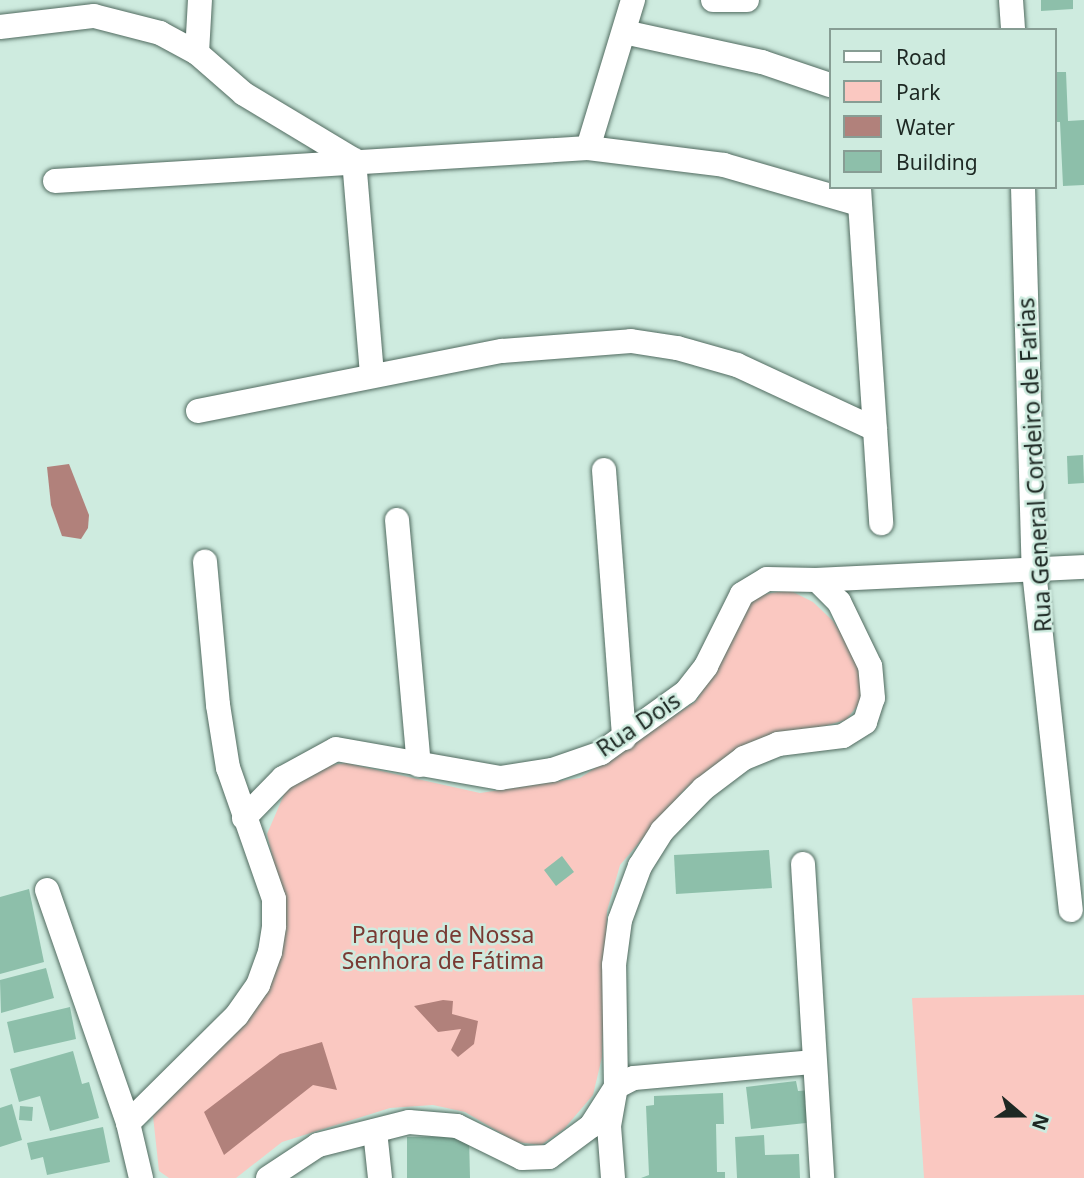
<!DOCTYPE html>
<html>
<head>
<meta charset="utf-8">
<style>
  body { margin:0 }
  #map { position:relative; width:1084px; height:1178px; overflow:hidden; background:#ceebdf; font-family:"Noto Sans",sans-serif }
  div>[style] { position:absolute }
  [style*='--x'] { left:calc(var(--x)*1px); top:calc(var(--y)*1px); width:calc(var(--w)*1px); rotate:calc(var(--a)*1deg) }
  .green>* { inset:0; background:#fac8c1 }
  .water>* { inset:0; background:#b1817b }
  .building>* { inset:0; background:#8dbfaa }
  .roads { filter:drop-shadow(0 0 2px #516b60) drop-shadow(0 0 2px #516b60) }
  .minor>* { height:24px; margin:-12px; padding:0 12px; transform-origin:12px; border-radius:12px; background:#fff }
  span { translate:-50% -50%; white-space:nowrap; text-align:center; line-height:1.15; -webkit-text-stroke:5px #ceebdf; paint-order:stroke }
  .street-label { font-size:23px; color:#1d2823 }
  .park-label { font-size:23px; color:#793a33 }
  .legend { position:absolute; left:829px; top:28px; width:228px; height:161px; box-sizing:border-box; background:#ceebdf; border:2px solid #879d94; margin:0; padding:9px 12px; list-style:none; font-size:21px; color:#1d2823 }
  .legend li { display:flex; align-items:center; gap:14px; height:35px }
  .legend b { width:35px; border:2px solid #879d94 }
  .north { position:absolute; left:986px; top:1080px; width:70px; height:70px; -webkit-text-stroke:5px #ceebdf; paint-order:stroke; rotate:110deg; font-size:19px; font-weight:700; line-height:28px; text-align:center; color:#1d2823 }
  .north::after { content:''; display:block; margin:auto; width:24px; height:32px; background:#1d2823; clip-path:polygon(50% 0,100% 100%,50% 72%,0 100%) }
</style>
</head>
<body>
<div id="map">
  <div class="green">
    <i style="clip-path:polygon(789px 590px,813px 602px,833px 621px,854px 653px,862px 679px,862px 700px,846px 720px,734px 751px,685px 789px,620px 865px,607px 911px,602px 1057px,593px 1095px,564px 1129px,541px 1145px,516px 1142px,465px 1112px,433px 1105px,390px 1108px,282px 1142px,236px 1178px,169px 1178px,159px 1171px,153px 1116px,251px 1016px,282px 943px,281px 892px,267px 834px,286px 790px,315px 767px,346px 763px,480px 793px,580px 778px,695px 702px,718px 667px,741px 609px,760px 595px)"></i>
    <i style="clip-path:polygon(1084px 995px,1084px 1178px,924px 1178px,912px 998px)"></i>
  </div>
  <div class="water">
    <i style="clip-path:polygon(69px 464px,89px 515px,88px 528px,81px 539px,62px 536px,51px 505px,47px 467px)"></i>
    <i style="clip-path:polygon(443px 1000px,453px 1001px,452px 1014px,478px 1021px,474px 1044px,458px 1057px,451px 1050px,461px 1029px,438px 1032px,414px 1006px)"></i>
    <i style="clip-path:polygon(322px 1042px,337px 1090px,313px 1085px,224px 1155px,204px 1112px,280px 1054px)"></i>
  </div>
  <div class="building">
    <i style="clip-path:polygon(1041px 0,1073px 0,1073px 9px,1041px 11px)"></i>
    <i style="clip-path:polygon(1054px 72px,1066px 72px,1068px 121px,1084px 120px,1084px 185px,1063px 186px,1060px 122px,1054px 122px)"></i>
    <i style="clip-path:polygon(1083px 455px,1084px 483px,1068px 484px,1067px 456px)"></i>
    <i style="clip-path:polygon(769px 850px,772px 888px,676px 894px,674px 855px)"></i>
    <i style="clip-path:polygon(562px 856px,574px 872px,556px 886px,544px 870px)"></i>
    <i style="clip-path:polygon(29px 889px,44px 962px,0 974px,0 897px)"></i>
    <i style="clip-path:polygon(46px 968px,54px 998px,1px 1013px,0 980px)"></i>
    <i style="clip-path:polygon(70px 1007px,76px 1039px,14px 1053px,7px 1022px)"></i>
    <i style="clip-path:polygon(73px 1051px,82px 1084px,89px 1082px,99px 1118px,50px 1131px,40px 1096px,19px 1102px,10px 1069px)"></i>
    <i style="clip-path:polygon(796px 1081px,798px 1091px,812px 1090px,815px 1122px,751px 1129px,746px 1087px)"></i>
    <i style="clip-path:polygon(723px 1093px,724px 1124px,716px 1124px,717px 1172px,725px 1172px,725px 1178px,641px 1178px,649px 1175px,646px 1106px,654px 1105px,654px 1096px)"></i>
    <i style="clip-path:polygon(12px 1104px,22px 1140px,0 1147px,0 1108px)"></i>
    <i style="clip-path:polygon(20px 1106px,33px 1107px,32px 1121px,19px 1120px)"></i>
    <i style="clip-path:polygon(103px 1127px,110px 1162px,47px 1175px,43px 1157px,31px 1160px,27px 1143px)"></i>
    <i style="clip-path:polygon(764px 1135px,765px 1155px,799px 1154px,800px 1178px,737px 1178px,735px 1137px)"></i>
    <i style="clip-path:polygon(469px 1136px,470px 1178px,407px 1178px,407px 1137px)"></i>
  </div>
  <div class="roads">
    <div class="minor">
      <i style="--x:713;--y:0;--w:34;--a:0"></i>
      <i style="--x:1011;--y:0;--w:30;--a:86"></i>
      <i style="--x:0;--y:27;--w:95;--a:-6.7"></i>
      <i style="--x:94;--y:16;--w:68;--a:14.4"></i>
      <i style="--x:160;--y:33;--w:42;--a:28.4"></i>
      <i style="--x:197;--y:53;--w:62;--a:41.1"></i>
      <i style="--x:244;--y:94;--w:128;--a:31"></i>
      <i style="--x:354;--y:160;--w:215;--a:85.2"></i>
      <i style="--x:624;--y:32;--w:141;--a:12.3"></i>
      <i style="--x:762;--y:62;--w:72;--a:18.7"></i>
      <i style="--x:197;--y:53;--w:53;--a:-86.8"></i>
      <i style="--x:588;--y:148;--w:155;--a:-73.1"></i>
      <i style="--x:55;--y:181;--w:534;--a:-3.54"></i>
      <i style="--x:588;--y:148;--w:137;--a:7.1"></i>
      <i style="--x:724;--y:165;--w:141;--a:16.1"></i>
      <i style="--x:1023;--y:187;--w:384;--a:88.4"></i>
      <i style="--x:1034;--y:571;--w:341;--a:83.8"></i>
      <i style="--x:859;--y:188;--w:336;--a:86.2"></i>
      <i style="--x:198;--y:411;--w:310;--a:-11.2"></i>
      <i style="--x:502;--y:351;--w:129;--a:-4.4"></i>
      <i style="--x:631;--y:341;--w:47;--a:8.7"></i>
      <i style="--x:677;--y:348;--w:62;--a:15.8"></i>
      <i style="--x:737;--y:365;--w:152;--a:24.9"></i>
      <i style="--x:604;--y:470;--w:269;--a:85.7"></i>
      <i style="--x:397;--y:520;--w:246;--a:84.9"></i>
      <i style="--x:244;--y:818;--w:56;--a:-45.7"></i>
      <i style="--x:283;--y:778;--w:60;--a:-28.7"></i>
      <i style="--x:336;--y:749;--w:167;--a:10"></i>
      <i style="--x:500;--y:778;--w:53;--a:-8.7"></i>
      <i style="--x:552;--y:770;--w:52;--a:-19.1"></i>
      <i style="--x:601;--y:753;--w:105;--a:-35.7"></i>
      <i style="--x:686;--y:692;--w:33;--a:-52"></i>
      <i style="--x:706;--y:666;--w:80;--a:-63.4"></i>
      <i style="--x:742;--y:594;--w:29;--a:-31"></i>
      <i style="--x:767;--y:579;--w:50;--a:1.1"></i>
      <i style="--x:817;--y:580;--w:267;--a:-2.8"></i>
      <i style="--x:803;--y:864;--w:315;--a:86.5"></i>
      <i style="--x:47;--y:890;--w:247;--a:70.8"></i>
      <i style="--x:128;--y:1123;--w:57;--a:76.7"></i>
      <i style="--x:128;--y:1123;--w:153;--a:-44.7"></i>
      <i style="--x:237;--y:1015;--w:37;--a:-55"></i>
      <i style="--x:258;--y:985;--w:35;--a:-70"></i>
      <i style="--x:270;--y:952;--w:26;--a:-81"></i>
      <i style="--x:274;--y:926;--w:27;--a:-90"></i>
      <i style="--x:274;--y:899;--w:139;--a:-109.3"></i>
      <i style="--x:228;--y:768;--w:64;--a:-99"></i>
      <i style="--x:218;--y:705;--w:144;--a:-95.2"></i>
      <i style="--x:375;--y:1131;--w:47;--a:83.9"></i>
      <i style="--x:268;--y:1178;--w:60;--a:-33.4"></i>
      <i style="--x:318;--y:1145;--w:94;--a:-14.2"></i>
      <i style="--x:409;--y:1122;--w:48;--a:4.8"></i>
      <i style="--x:457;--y:1126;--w:72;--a:26.2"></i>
      <i style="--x:522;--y:1158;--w:27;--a:-2"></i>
      <i style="--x:549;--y:1157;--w:52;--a:-36.4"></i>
      <i style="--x:591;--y:1126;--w:46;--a:-57.3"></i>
      <i style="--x:616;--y:1087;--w:20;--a:-27"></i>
      <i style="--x:634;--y:1078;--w:181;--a:-5.1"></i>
      <i style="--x:613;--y:1178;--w:52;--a:-94.4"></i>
      <i style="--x:609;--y:1126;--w:40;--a:-80"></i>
      <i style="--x:616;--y:1087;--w:122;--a:-90.9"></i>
      <i style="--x:614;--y:965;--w:45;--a:-82.4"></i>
      <i style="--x:620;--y:920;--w:58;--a:-69.7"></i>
      <i style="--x:640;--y:866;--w:41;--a:-57.8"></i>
      <i style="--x:662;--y:831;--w:59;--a:-45.7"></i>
      <i style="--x:703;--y:789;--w:51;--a:-37.1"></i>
      <i style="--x:744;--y:758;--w:37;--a:-22"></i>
      <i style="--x:778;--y:744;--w:65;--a:-7"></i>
      <i style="--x:843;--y:736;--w:26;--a:-32"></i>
      <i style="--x:865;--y:722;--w:25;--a:-72"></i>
      <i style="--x:873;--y:698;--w:32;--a:-95"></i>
      <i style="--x:870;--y:666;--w:71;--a:-115.8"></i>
      <i style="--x:839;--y:602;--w:31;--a:-135"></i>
    </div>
  </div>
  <div class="street-label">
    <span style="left:1034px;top:465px;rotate:-93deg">Rua General Cordeiro de Farias</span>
    <span style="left:638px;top:724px;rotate:-34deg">Rua Dois</span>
  </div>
  <div class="park-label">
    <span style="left:443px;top:947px">Parque de Nossa<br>Senhora de Fátima</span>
  </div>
  <ul class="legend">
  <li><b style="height:9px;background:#fff"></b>Road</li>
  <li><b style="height:19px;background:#fac8c1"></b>Park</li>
  <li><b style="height:19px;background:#b1817b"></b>Water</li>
  <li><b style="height:19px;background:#8dbfaa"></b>Building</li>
  </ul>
  <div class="north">N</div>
</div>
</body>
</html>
